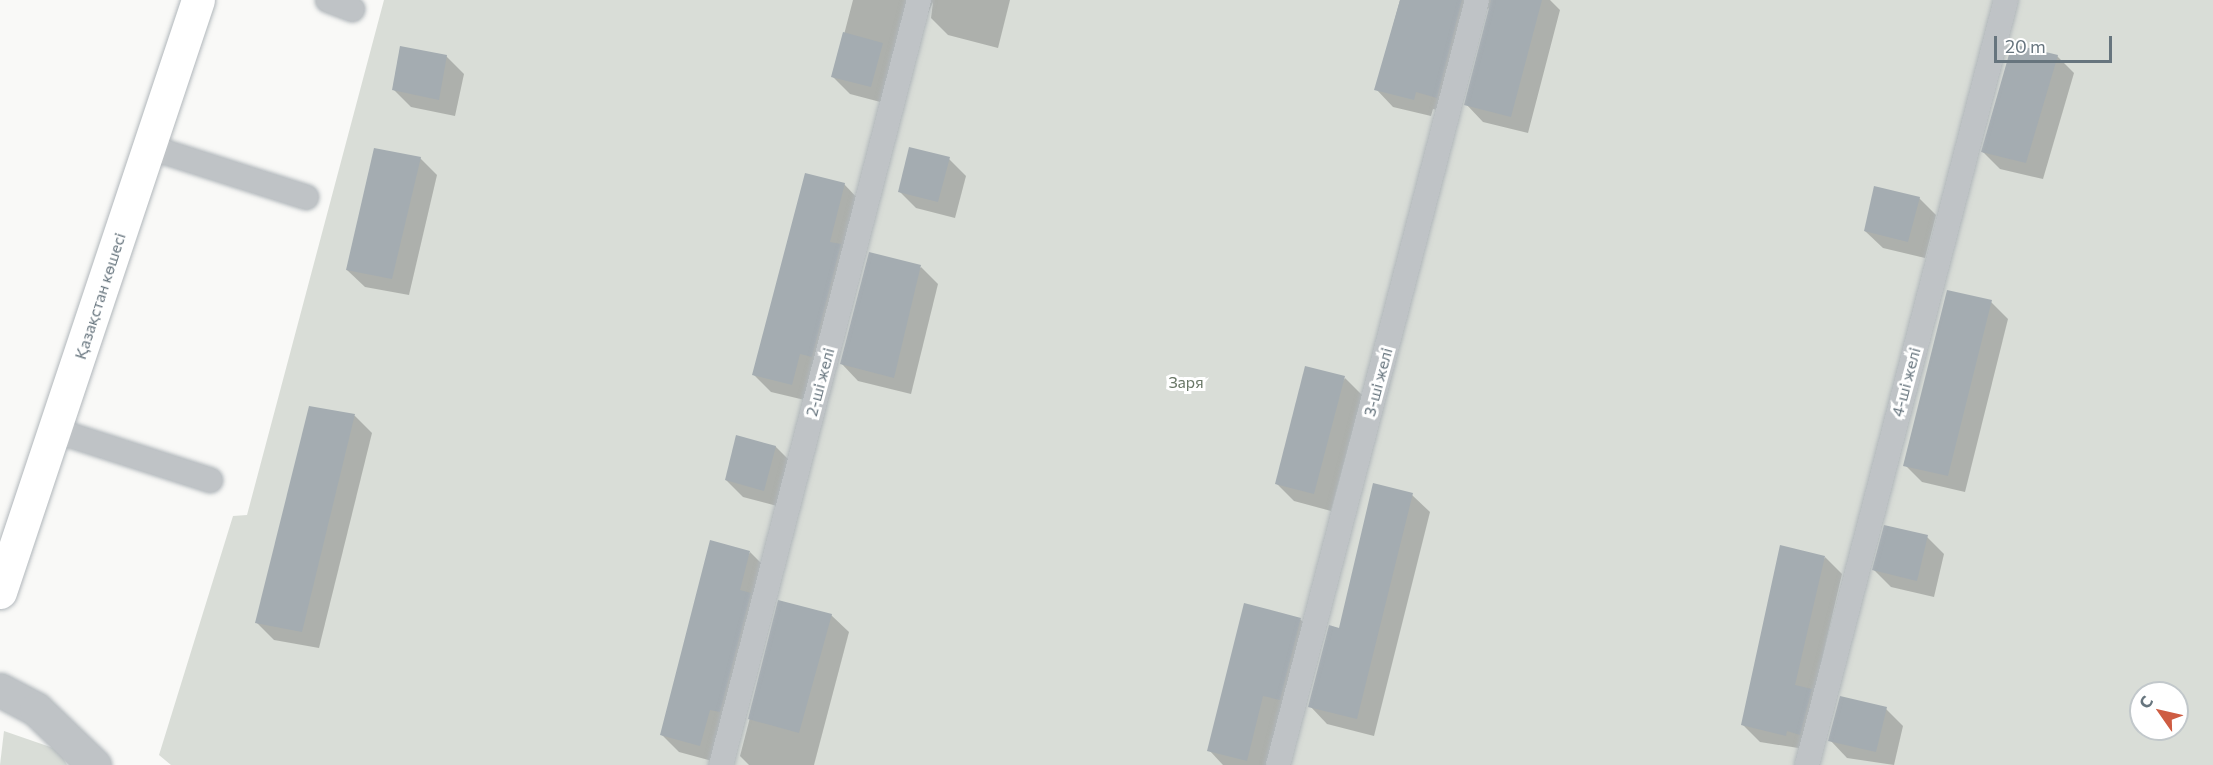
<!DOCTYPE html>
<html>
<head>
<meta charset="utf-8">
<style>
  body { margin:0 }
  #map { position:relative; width:2213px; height:765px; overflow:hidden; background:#f9f9f7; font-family:Commissioner,sans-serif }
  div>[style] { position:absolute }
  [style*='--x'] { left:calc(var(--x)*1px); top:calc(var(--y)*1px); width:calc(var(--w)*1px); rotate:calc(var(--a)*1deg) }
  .green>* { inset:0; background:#d9ddd7 }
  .shadow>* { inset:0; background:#0003 }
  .building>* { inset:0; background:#a4acb1 }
  .roads { filter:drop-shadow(0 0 2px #b1b7bb) drop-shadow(0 0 2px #b1b7bb) }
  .lane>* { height:24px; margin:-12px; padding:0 12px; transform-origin:12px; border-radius:12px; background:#bfc3c6 }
  .street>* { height:33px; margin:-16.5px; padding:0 16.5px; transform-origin:16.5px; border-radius:16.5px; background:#bfc3c6 }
  .secondary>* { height:33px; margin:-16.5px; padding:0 16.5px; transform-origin:16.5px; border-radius:16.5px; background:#fff }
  span { translate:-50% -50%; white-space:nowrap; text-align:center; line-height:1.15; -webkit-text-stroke:6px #fff; paint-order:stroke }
  .street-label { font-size:16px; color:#67757e }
  .park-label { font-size:16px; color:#697766 }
  .north { position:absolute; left:2129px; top:681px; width:60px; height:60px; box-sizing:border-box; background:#fff; border:2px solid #c2c8cb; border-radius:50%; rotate:304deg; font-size:16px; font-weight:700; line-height:24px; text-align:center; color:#67757e }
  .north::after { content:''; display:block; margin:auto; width:21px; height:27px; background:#ce5c42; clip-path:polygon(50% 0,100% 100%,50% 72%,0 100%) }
  .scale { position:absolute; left:1994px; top:36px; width:118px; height:27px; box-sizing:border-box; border:3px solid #67757e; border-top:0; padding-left:8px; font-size:18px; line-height:21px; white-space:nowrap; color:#67757e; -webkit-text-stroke:4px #fff; paint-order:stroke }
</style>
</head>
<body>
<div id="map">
  <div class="green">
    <i style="clip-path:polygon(evenodd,384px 0,2213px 0,2213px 765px,171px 765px,159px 755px,233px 516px,247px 515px,384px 0,2141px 693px,2177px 693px,2177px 729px,2141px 729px,2141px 693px)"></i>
    <i style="clip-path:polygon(4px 731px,59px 750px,67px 765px,0 765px)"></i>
  </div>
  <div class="shadow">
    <i style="clip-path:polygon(853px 0,1010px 0,998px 48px,948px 35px,931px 18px,933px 2px,888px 104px,850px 94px,833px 77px)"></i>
    <i style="clip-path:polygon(1400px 0,1550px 0,1560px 10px,1528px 133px,1483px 122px,1466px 104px,1492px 6px,1480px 14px,1454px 114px,1433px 109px,1431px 116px,1393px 107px,1376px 89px)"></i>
    <i style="clip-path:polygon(446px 56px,464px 74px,455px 116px,411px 107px,394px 90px)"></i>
    <i style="clip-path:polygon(2057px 56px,2074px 73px,2043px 179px,2000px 169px,1983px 152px)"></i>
    <i style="clip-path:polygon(420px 158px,437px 175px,409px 295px,365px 287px,347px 270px)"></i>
    <i style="clip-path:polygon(949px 159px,966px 176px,955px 218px,916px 208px,899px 191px)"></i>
    <i style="clip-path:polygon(844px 184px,861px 202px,809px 401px,771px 392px,754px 375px)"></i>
    <i style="clip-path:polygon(1919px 198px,1936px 215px,1925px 258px,1883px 248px,1865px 231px)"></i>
    <i style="clip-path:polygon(921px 267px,938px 284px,911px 394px,858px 381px,841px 363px)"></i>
    <i style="clip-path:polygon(1991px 302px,2008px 319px,1965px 492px,1922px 482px,1905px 465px)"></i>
    <i style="clip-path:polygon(1345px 378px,1362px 395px,1331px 511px,1294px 501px,1277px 484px)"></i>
    <i style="clip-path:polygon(310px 408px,355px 416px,372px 433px,319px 648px,274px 640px,257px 623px)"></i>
    <i style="clip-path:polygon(737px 437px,776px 447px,793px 464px,781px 507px,743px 497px,726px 480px)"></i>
    <i style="clip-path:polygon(1412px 495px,1430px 512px,1374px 736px,1327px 724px,1310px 706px,1340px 630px)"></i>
    <i style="clip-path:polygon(1927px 537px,1944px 554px,1934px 597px,1891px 587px,1874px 570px)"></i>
    <i style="clip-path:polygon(750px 552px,767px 569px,727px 765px,679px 752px,662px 735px)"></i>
    <i style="clip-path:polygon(1825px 557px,1842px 574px,1814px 693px,1817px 751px,1760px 742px,1743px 725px)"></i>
    <i style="clip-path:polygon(780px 602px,831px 615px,849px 632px,814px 765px,749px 765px,740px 756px)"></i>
    <i style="clip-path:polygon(1245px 605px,1301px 620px,1318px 637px,1267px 765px,1223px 765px,1209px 750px)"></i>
    <i style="clip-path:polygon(1886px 709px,1903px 726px,1894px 765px,1847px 758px,1830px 740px)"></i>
  </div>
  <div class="building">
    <i style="clip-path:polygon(1400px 0,1462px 0,1437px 98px,1416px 92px,1414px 100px,1374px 90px)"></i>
    <i style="clip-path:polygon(1491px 0,1542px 0,1511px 117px,1464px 105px)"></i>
    <i style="clip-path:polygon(843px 32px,883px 43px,871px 87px,831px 77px)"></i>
    <i style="clip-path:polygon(2012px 44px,2058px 55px,2026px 163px,1981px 152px)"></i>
    <i style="clip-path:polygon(400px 46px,447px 55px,439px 100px,392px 90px)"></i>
    <i style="clip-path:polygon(909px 147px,950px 157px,938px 202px,898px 192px)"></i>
    <i style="clip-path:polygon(374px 148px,421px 157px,392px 279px,346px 270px)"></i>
    <i style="clip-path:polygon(805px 173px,845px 183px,830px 242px,841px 244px,812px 357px,800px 354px,792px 385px,752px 375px)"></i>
    <i style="clip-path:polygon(1874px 186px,1920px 197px,1908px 242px,1864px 231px)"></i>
    <i style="clip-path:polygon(869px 252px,921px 265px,894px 378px,840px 364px)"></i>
    <i style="clip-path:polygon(1947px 290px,1992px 300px,1948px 476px,1903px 466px)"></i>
    <i style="clip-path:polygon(1305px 366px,1345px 376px,1314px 494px,1275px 484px)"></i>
    <i style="clip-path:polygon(309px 406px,355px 414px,302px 632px,255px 623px)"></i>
    <i style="clip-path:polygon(736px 435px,776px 446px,764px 491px,725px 480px)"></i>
    <i style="clip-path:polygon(1373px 483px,1413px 493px,1357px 719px,1308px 707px,1329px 625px,1339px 628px)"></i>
    <i style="clip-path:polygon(1884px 525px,1928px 535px,1917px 581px,1872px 570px)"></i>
    <i style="clip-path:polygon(710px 540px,750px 551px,740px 590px,751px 593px,720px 712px,710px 710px,700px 746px,660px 735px)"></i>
    <i style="clip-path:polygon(1780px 545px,1825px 556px,1795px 685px,1812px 689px,1800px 735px,1787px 731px,1786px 736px,1741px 725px)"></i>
    <i style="clip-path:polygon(778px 600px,832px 614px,799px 733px,748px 719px)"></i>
    <i style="clip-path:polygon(1244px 603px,1301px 618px,1280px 700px,1263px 696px,1247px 761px,1207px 751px)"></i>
    <i style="clip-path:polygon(1840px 696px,1887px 707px,1876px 752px,1828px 741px)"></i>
  </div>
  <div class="roads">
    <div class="lane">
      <i style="--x:328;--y:0;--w:26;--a:21"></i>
      <i style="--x:149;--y:147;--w:165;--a:17.7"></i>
      <i style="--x:57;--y:431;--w:161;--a:17.8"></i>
      <i style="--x:721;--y:765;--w:790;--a:-75.49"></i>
      <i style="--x:1278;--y:765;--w:790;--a:-75.42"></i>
      <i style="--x:1807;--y:765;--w:790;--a:-75.42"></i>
    </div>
    <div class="street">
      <i style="--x:0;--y:690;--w:41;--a:27.8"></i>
      <i style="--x:36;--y:709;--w:81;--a:44"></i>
    </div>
    <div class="secondary">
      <i style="--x:0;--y:592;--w:624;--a:-71.51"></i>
    </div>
  </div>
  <div class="street-label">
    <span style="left:100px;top:296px;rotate:-72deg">Қазақстан көшесі</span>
    <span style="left:820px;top:382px;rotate:-75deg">2-ші желі</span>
    <span style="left:1378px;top:382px;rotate:-75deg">3-ші желі</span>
    <span style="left:1906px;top:382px;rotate:-75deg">4-ші желі</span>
  </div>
  <div class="park-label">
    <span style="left:1186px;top:382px">Заря</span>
  </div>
  <div class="north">С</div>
  <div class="scale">20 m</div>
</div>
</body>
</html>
